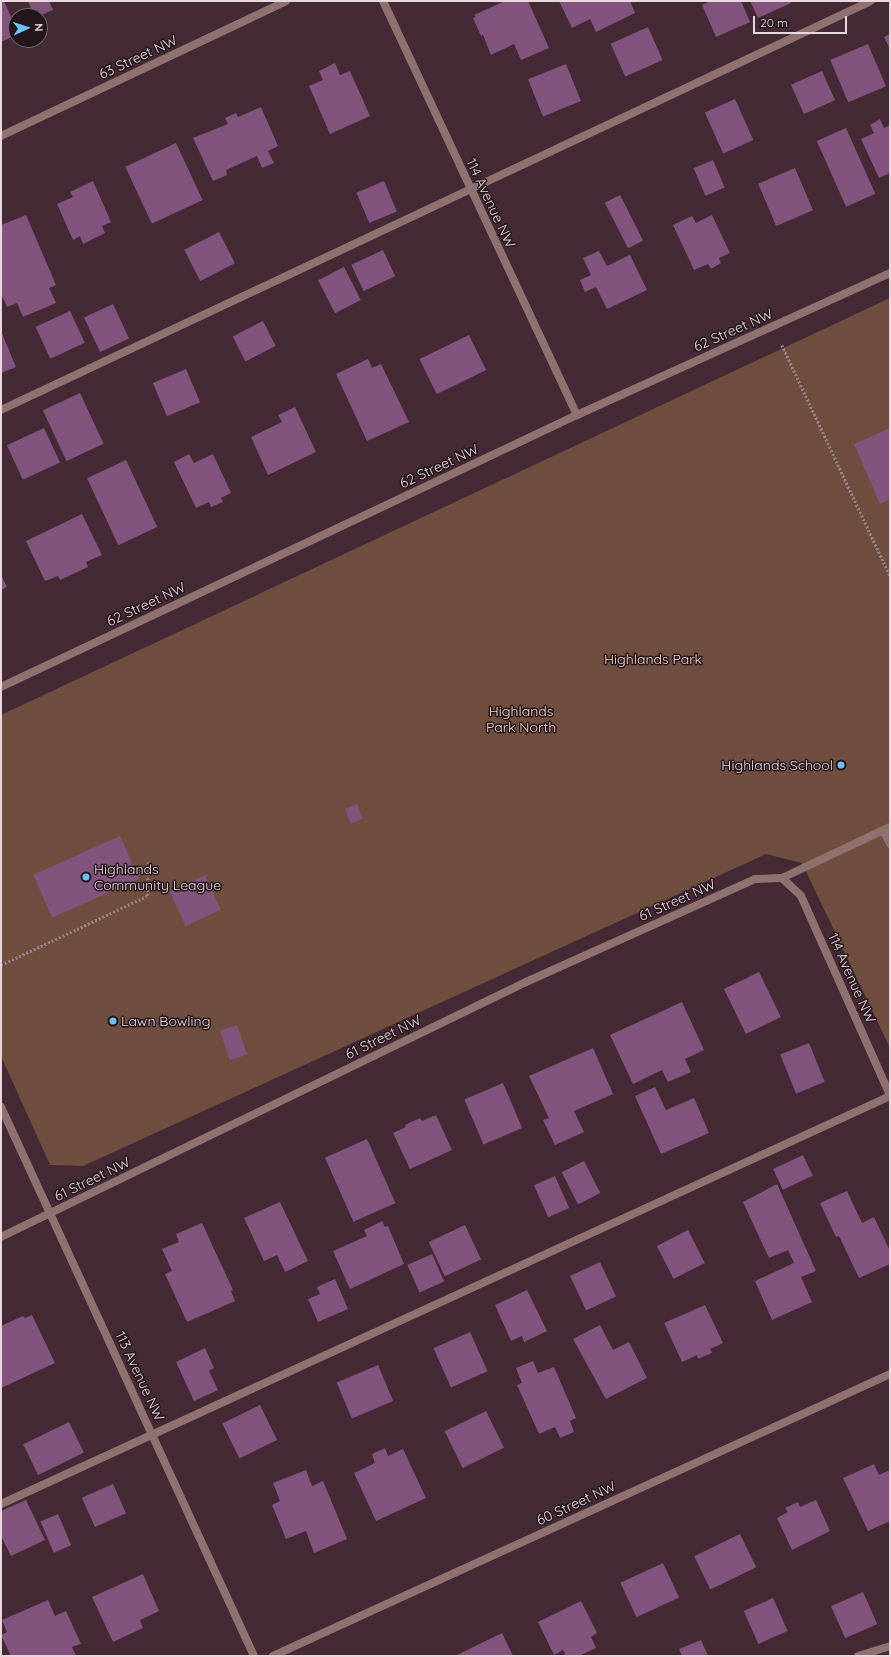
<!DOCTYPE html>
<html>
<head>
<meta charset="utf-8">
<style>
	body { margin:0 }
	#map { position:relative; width:891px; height:1657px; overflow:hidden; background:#442a34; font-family:Quicksand,sans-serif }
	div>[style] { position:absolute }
	.green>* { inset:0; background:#704e3f }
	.building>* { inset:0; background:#82537c; transform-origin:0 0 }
	.path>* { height:2.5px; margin-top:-1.25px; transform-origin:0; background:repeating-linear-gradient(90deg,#98838b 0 2px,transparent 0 4px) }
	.service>* { height:8px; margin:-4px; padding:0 4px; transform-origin:4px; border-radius:4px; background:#8f7170 }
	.minor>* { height:8px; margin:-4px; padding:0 4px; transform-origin:4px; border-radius:4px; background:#8f7170 }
	.dots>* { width:11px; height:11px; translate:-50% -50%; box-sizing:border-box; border:2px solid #23171b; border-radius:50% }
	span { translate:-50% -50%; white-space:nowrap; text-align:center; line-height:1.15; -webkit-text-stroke:3px #23171b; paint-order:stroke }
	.street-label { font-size:14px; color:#e9d7dd }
	.park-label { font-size:14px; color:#fad5c6 }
	.poi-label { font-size:14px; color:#e9d7dd }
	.right { translate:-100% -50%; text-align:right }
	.left { translate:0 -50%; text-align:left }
	.frame { position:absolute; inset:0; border:2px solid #e9d7dd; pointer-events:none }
	.north { position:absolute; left:8px; top:8px; width:40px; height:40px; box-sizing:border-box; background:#23171b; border:1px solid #726469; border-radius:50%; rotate:87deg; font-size:11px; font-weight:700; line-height:16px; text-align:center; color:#e9d7dd }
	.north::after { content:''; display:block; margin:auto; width:14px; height:18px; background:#6cc3f2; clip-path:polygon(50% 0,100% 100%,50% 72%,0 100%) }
	.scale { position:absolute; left:753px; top:16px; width:94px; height:18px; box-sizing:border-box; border:2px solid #e9d7dd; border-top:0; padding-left:5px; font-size:12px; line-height:14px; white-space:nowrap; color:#e9d7dd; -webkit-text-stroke:3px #23171b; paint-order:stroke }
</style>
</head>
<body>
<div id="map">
	<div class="green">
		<i style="clip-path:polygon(890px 298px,890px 1048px,802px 863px,766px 854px,83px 1166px,50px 1165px,1px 1056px,1px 715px)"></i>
	</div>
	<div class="building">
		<i style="clip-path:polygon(1px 1px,4px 1px,15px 26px,16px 25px,16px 35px,1px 42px)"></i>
		<i style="clip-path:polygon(28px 1px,49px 1px,53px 10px,39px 16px,34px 16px)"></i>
		<i style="clip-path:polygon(505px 1px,528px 1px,549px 48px,521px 60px,514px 44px,491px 55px,483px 35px,481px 36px,473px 18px,476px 17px,474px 15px)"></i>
		<i style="clip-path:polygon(559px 1px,630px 1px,635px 13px,596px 32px,590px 19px,572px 28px)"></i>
		<i style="clip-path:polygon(711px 1px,741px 1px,750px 22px,716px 37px,702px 5px)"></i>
		<i style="clip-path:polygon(750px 1px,790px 1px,791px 3px,758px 18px)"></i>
		<i style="left:648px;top:27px;width:36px;height:41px;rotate:66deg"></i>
		<i style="clip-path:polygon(890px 34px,890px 49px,884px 37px)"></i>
		<i style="left:868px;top:44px;width:46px;height:41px;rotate:67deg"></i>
		<i style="clip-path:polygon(335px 63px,340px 75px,350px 71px,370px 116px,330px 134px,309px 86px,323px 80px,319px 71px)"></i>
		<i style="left:566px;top:64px;width:40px;height:41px;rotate:68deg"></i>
		<i style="left:822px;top:71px;width:32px;height:34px;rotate:66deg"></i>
		<i style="left:735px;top:99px;width:45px;height:33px;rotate:66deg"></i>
		<i style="clip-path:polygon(261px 107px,278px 146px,268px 151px,274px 163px,262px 168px,257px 156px,226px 170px,227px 175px,213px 181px,193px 138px,228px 124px,225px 118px,236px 113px,238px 117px)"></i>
		<i style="clip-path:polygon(880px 119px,884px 128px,890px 125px,890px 173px,879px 178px,861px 139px,874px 133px,870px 125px)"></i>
		<i style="left:846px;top:128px;width:72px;height:32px;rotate:66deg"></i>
		<i style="left:176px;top:143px;width:63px;height:56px;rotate:65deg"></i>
		<i style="left:713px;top:160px;width:30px;height:21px;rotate:67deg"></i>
		<i style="left:795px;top:168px;width:46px;height:40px;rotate:67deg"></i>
		<i style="clip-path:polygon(93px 181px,111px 222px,102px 226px,105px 233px,83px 244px,80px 236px,73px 240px,57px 204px,73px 197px,70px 192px)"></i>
		<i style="left:384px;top:181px;width:33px;height:30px;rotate:67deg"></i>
		<i style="left:620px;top:195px;width:51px;height:17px;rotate:63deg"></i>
		<i style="clip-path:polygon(26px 215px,56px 285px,49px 288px,56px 303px,23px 317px,17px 303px,7px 307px,1px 294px,1px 225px)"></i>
		<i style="clip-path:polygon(712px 215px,730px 253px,719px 258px,721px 263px,711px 269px,708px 264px,694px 270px,673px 225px,692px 216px,696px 223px)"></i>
		<i style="left:219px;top:232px;width:35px;height:39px;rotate:63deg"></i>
		<i style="left:383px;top:250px;width:29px;height:35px;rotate:65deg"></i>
		<i style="clip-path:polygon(599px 251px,607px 266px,630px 255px,647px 290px,607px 309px,596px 287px,585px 292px,580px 280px,591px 275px,583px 258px)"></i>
		<i style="left:344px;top:267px;width:37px;height:29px;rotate:63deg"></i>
		<i style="left:113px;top:304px;width:38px;height:32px;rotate:65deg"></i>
		<i style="left:70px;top:311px;width:35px;height:38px;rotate:65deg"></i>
		<i style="left:263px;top:321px;width:28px;height:34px;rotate:63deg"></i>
		<i style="clip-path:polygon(1px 331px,16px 367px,1px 373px)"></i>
		<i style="left:469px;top:335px;width:39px;height:55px;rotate:64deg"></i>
		<i style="clip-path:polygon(368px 359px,372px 368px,381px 364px,409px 422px,367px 441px,336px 374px)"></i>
		<i style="left:186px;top:369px;width:36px;height:36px;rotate:67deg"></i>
		<i style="left:80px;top:393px;width:56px;height:41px;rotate:65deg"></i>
		<i style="clip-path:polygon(295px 407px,316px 452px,268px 475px,251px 437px,282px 422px,278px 415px)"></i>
		<i style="left:44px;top:428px;width:38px;height:41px;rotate:65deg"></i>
		<i style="clip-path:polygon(890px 428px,890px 499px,880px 504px,854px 444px)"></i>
		<i style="clip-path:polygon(189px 454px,194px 463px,213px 454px,231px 493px,221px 498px,223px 502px,211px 507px,209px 502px,196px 508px,174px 462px)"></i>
		<i style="left:126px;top:460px;width:74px;height:43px;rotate:65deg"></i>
		<i style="clip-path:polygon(82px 514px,102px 555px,86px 562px,88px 567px,60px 580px,58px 576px,45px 581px,26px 541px)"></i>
		<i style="clip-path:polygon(1px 575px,7px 587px,1px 590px)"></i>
		<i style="left:357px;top:804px;width:16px;height:13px;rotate:68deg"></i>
		<i style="left:120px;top:836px;width:47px;height:95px;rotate:66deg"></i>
		<i style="left:205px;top:875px;width:38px;height:39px;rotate:65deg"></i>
		<i style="left:759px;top:972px;width:50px;height:39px;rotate:64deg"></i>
		<i style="clip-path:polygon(682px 1002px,704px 1050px,685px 1059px,691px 1072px,668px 1082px,662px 1070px,633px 1084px,610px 1035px)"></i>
		<i style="left:237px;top:1025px;width:31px;height:18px;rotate:71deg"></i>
		<i style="left:809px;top:1043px;width:42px;height:31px;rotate:68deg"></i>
		<i style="clip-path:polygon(593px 1048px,613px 1094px,574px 1111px,584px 1132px,555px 1145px,543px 1120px,549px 1118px,529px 1076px)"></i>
		<i style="left:503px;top:1083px;width:49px;height:42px;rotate:67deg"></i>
		<i style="clip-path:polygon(655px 1087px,666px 1110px,694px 1098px,709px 1133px,661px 1154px,635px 1096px)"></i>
		<i style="clip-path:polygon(436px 1115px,452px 1150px,410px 1169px,393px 1133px,406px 1127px,405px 1125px,420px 1118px,422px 1121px)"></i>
		<i style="left:367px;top:1139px;width:70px;height:46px;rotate:66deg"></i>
		<i style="left:803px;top:1155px;width:23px;height:33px;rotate:65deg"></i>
		<i style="left:584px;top:1161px;width:36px;height:25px;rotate:63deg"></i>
		<i style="left:555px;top:1176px;width:35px;height:23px;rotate:66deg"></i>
		<i style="clip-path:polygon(777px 1184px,816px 1271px,801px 1277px,812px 1302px,772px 1320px,755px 1281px,794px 1263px,788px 1250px,769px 1258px,743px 1202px)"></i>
		<i style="clip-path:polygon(847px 1191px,862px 1223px,874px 1217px,890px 1251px,890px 1264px,859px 1278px,839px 1236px,836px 1237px,820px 1203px)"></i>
		<i style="clip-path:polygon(280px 1202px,308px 1261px,285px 1272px,277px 1255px,264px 1261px,244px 1218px)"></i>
		<i style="clip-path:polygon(382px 1221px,385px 1227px,388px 1226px,404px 1264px,350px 1289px,333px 1251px,367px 1236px,364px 1230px)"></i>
		<i style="clip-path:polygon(202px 1223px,233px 1290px,231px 1291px,235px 1301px,187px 1322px,165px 1274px,172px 1271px,162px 1249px,179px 1242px,176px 1234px)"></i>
		<i style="left:465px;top:1225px;width:38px;height:40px;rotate:65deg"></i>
		<i style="left:688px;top:1230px;width:37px;height:35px;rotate:63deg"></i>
		<i style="left:432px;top:1254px;width:30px;height:27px;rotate:66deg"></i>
		<i style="left:600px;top:1262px;width:38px;height:33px;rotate:65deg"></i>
		<i style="clip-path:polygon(335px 1279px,348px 1309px,318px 1322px,308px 1299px,320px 1294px,317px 1287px)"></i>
		<i style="clip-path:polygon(527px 1290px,547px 1331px,524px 1342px,522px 1336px,511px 1341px,495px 1305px)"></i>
		<i style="clip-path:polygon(705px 1305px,723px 1343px,710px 1349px,712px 1353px,698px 1359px,697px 1355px,682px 1362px,664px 1323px)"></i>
		<i style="clip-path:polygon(32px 1315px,55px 1363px,1px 1388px,1px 1326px,23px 1316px,25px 1318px)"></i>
		<i style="clip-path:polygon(600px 1325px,613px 1350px,629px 1342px,647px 1378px,606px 1399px,573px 1339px)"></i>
		<i style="left:470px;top:1332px;width:43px;height:40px;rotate:66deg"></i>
		<i style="clip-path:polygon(205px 1348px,214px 1368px,209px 1371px,218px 1390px,194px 1401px,176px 1362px)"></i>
		<i style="clip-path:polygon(533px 1361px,538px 1373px,554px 1367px,576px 1418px,570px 1421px,574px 1432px,560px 1438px,555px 1427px,539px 1434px,517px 1385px,522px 1383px,516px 1368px)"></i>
		<i style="left:378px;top:1365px;width:39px;height:45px;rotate:67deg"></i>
		<i style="left:260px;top:1405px;width:39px;height:42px;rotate:64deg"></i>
		<i style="left:486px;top:1411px;width:41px;height:46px;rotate:64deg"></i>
		<i style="left:69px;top:1422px;width:34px;height:51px;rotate:64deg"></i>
		<i style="clip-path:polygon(385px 1448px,388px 1456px,403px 1449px,426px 1498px,376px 1521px,354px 1473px,375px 1463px,372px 1454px)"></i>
		<i style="clip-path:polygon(874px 1464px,879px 1475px,890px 1470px,890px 1521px,868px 1531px,843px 1478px)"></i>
		<i style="clip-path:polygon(306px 1470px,312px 1486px,323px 1481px,347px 1539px,314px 1553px,306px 1531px,286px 1539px,272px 1505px,280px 1501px,273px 1483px)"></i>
		<i style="left:113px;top:1484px;width:32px;height:34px;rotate:66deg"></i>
		<i style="clip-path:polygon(26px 1500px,45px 1540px,11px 1556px,1px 1536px,1px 1511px)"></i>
		<i style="clip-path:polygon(816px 1500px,830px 1531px,792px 1550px,777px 1518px,788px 1512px,785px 1508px,798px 1502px,800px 1507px)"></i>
		<i style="left:58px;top:1514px;width:34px;height:19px;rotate:67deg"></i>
		<i style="left:740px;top:1534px;width:37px;height:51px;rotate:64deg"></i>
		<i style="left:663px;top:1563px;width:38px;height:47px;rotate:65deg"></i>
		<i style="clip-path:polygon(143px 1574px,159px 1611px,140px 1620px,143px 1628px,113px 1642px,92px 1597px)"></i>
		<i style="left:863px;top:1592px;width:35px;height:35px;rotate:66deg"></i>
		<i style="left:773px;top:1598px;width:36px;height:32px;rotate:66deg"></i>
		<i style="clip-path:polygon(48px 1600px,55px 1616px,66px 1611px,81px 1644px,72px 1647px,76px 1656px,11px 1656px,1px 1635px,7px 1632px,2px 1620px)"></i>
		<i style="clip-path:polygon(581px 1601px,597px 1633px,591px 1637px,596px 1648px,579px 1656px,566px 1656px,563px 1650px,554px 1655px,538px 1622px)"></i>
		<i style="clip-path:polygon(502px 1633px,513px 1656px,458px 1656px,457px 1655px)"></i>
		<i style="clip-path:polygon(701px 1640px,708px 1656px,682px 1656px,679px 1649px)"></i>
	</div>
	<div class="path">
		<i style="left:782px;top:345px;width:255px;rotate:64.9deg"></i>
		<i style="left:1px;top:965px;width:161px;rotate:-25.3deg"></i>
		<i style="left:147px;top:896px;width:34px;rotate:-88deg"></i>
	</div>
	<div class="service">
		<i style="left:1px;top:410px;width:961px;rotate:-25.18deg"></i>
		<i style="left:883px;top:830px;width:16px;rotate:63deg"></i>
		<i style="left:782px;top:878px;width:119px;rotate:-25.3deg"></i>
		<i style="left:1px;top:1504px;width:978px;rotate:-24.65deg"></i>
		<i style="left:858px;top:1656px;width:34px;rotate:-17deg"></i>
	</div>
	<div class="minor">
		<i style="left:383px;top:1px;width:457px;rotate:64.9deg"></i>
		<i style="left:1px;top:136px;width:315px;rotate:-25.3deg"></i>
		<i style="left:1px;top:687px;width:637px;rotate:-25.28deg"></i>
		<i style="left:577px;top:415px;width:344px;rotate:-24.4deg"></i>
		<i style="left:1px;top:1107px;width:604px;rotate:65.26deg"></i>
		<i style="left:1px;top:1237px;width:584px;rotate:-25.91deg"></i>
		<i style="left:526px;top:982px;width:251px;rotate:-24.2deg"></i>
		<i style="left:755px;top:879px;width:27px;rotate:-2deg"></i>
		<i style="left:782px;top:878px;width:26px;rotate:43deg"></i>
		<i style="left:801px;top:896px;width:218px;rotate:65.9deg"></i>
		<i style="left:273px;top:1656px;width:678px;rotate:-24.56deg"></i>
	</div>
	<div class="dots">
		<i style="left:841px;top:765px;background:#6cc3f2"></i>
		<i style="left:86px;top:877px;background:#6cc3f2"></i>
		<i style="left:113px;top:1021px;background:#6cc3f2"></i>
	</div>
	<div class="street-label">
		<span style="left:138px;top:57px;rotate:-25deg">63 Street NW</span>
		<span style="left:491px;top:203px;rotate:65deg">114 Avenue NW</span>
		<span style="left:733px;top:330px;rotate:-24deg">62 Street NW</span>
		<span style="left:439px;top:466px;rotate:-25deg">62 Street NW</span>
		<span style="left:146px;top:604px;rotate:-25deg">62 Street NW</span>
		<span style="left:677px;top:900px;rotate:-24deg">61 Street NW</span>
		<span style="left:852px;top:978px;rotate:66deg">114 Avenue NW</span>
		<span style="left:383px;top:1037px;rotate:-26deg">61 Street NW</span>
		<span style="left:92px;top:1179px;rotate:-26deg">61 Street NW</span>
		<span style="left:140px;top:1376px;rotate:65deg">113 Avenue NW</span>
		<span style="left:576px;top:1503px;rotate:-25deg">60 Street NW</span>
	</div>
	<div class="park-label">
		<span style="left:653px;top:659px">Highlands Park</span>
		<span style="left:521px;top:719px">Highlands<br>Park North</span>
	</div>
	<div class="poi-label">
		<span class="right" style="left:833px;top:765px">Highlands School</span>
		<span class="left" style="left:94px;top:877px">Highlands<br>Community League</span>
		<span class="left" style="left:121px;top:1021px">Lawn Bowling</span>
	</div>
	<div class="frame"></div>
	<div class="north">N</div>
	<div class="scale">20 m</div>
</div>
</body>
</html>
